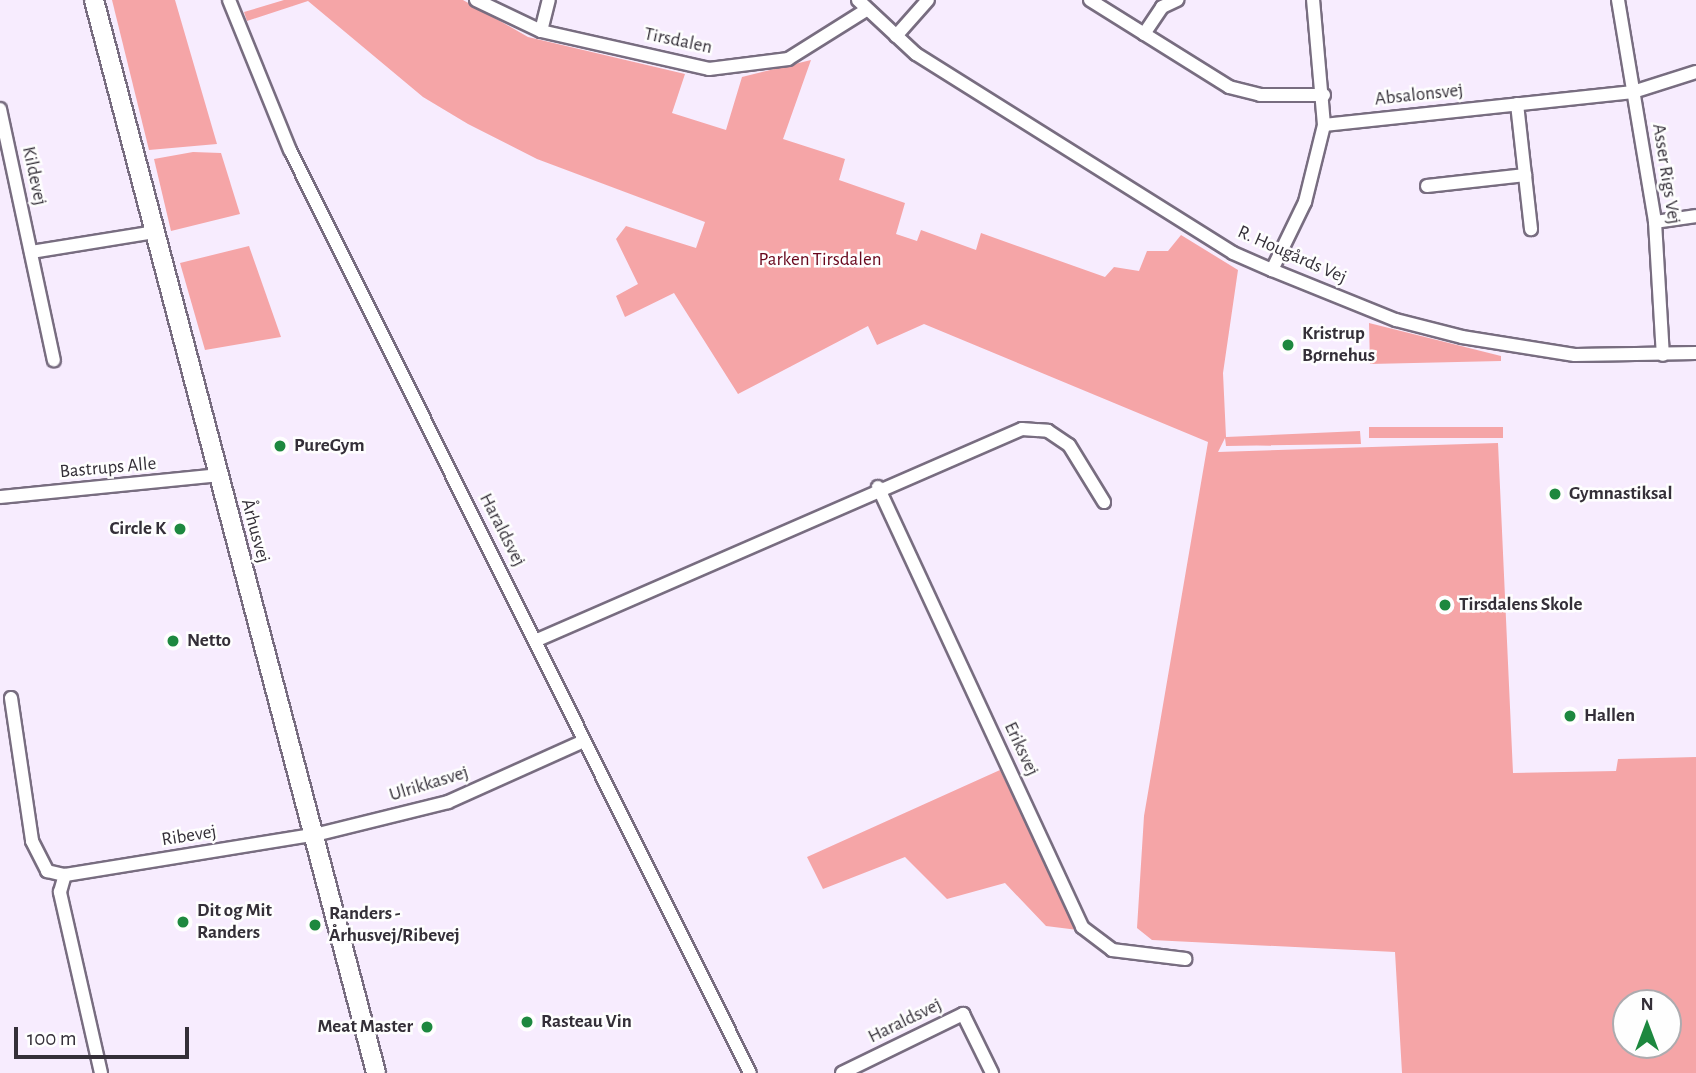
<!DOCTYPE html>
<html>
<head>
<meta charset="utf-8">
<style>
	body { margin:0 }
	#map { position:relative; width:1696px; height:1073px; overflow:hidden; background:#f7ecfe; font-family:"Alegreya Sans",sans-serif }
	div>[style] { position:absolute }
	.green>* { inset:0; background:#f5a5a7; transform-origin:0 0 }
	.roads { filter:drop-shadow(2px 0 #786d80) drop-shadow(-2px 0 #786d80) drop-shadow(0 2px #786d80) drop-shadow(0 -2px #786d80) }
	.street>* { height:12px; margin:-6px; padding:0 6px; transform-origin:6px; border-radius:6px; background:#fff }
	.secondary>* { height:18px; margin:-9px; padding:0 9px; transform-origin:9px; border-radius:9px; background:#fff }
	.dots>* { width:19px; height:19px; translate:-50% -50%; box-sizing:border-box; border:4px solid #fefefe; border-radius:50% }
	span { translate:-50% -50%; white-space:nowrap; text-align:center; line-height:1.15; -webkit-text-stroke:5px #fefefe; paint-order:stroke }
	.street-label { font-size:19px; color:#342f38 }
	.park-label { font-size:19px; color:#68061c }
	.poi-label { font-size:19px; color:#342f38; font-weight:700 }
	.left { translate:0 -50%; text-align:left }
	.right { translate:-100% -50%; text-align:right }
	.north { position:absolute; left:1612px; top:989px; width:70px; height:70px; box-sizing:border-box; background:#fefefe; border:2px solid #adabaf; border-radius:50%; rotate:0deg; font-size:19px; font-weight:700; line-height:28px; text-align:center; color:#342f38 }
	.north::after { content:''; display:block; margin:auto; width:24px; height:32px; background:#1d883f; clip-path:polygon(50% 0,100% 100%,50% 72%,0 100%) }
	.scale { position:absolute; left:14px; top:1027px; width:175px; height:32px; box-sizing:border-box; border:4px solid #342f38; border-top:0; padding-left:9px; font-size:21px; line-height:24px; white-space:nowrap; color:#342f38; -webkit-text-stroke:5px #fefefe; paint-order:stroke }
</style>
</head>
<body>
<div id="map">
	<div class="green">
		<i style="clip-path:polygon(112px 0,175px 0,217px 144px,149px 150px)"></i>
		<i style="clip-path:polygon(evenodd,284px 0,463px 0,528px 37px,685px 74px,672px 113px,726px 130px,742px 77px,811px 60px,783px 139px,845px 159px,839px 180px,905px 203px,896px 234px,917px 241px,921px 230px,976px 250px,981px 233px,1105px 277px,1114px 267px,1139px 271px,1147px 251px,1168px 251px,1181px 235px,1238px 270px,1223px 373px,1226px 437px,1360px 431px,1361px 444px,1226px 446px,1225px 438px,1218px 452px,1498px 443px,1513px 773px,1616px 771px,1618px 759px,1696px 757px,1696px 1073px,1402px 1073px,1395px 952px,1152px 940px,1137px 928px,1144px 816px,1208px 442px,924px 324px,877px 345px,868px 326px,738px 394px,674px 293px,625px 317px,616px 296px,638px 284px,616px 239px,626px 226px,696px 248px,705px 222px,537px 159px,468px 124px,423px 97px,308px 1px,247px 21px,244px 12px,284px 0,1668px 1003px,1668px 1045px,1626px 1045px,1626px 1003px,1668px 1003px)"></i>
		<i style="clip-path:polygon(193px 152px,221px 153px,240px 214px,171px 231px,154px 159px)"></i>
		<i style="clip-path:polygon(249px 246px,281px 337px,205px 350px,180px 263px)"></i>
		<i style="clip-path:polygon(1369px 323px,1501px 356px,1501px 361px,1370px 364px)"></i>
		<i style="left:1503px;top:427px;width:11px;height:134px;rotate:90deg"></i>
		<i style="clip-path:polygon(1000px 770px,1078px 930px,1046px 926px,1005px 883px,947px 899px,905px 857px,823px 889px,807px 857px)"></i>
	</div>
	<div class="roads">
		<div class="street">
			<i style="left:229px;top:0;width:162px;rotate:67.9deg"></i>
			<i style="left:290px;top:150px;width:1031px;rotate:63.51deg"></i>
			<i style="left:476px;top:0;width:72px;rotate:25.5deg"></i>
			<i style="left:541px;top:31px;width:172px;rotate:12.7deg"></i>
			<i style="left:709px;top:69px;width:80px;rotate:-7.2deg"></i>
			<i style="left:788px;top:59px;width:92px;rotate:-32.1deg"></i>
			<i style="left:858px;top:0;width:79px;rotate:43deg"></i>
			<i style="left:916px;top:54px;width:374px;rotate:32.1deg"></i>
			<i style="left:1233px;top:253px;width:43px;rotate:23.6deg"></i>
			<i style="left:1272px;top:270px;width:134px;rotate:22deg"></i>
			<i style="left:1396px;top:320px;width:68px;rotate:14.4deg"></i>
			<i style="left:1462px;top:337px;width:114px;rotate:9.1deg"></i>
			<i style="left:1575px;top:355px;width:121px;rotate:-0.9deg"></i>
			<i style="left:1090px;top:0;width:164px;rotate:32deg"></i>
			<i style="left:1229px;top:87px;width:32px;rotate:14deg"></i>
			<i style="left:1260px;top:95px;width:64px"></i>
			<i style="left:1618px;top:0;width:225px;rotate:80.5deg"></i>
			<i style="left:1655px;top:222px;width:133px;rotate:86.6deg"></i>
			<i style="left:541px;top:31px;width:32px;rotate:-76deg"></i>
			<i style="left:1144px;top:34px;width:32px;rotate:-56deg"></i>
			<i style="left:1162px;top:7px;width:17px;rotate:-25deg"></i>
			<i style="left:896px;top:36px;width:48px;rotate:-48.4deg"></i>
			<i style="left:1517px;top:104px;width:126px;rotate:83.6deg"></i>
			<i style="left:0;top:109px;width:257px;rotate:77.9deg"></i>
			<i style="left:1324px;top:125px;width:311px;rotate:-6.1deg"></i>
			<i style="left:1633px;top:92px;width:66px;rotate:-17.6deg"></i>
			<i style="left:1427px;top:186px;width:99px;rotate:-6.4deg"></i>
			<i style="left:1655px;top:222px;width:41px;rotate:-8.3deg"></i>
			<i style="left:31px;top:252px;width:125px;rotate:-9.2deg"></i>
			<i style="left:1272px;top:270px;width:76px;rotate:-64.1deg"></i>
			<i style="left:1305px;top:202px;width:79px;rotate:-76.1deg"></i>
			<i style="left:1324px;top:125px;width:125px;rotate:-95deg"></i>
			<i style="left:878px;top:487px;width:485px;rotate:65.1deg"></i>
			<i style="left:1082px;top:927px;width:38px;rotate:37deg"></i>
			<i style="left:1112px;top:950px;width:74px;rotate:7deg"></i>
			<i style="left:0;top:497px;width:220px;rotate:-5.7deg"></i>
			<i style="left:535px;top:641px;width:531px;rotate:-23.52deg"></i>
			<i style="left:1022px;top:429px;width:26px;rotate:4deg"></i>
			<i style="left:1048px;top:431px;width:25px;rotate:34deg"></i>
			<i style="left:1069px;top:445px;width:67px;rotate:58.4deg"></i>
			<i style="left:11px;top:698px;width:145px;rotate:81.6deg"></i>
			<i style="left:32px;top:841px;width:34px;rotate:63deg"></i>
			<i style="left:47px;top:871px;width:18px;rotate:13deg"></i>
			<i style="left:101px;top:1073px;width:186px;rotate:-102.8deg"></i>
			<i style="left:60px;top:892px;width:18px;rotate:-74deg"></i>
			<i style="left:65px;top:875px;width:257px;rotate:-9.2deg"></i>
			<i style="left:319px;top:834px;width:133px;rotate:-13.9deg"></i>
			<i style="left:448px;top:802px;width:149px;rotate:-24.2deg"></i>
			<i style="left:842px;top:1073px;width:135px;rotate:-26deg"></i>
			<i style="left:963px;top:1014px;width:66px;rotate:63.8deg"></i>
		</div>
		<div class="secondary">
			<i style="left:94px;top:0;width:1109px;rotate:75.27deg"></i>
		</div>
	</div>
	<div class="dots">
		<i style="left:1288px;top:345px;background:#1d883f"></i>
		<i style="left:280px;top:446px;background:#1d883f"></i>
		<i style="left:1555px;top:494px;background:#1d883f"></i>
		<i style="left:180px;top:529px;background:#1d883f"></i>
		<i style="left:1445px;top:605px;background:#1d883f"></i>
		<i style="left:173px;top:641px;background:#1d883f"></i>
		<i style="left:1570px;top:716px;background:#1d883f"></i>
		<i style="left:183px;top:922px;background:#1d883f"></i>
		<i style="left:315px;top:925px;background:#1d883f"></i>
		<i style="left:527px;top:1022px;background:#1d883f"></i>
		<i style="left:427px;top:1027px;background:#1d883f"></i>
	</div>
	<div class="street-label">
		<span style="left:678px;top:41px;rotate:12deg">Tirsdalen</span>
		<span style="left:1419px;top:95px;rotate:-6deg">Absalonsvej</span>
		<span style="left:1666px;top:174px;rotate:81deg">Asser Rigs Vej</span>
		<span style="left:34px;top:176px;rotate:78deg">Kildevej</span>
		<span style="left:1292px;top:255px;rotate:24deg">R. Hougårds Vej</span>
		<span style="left:108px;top:468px;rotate:-5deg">Bastrups Alle</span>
		<span style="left:502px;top:530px;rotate:63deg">Haraldsvej</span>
		<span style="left:255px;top:531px;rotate:75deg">Århusvej</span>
		<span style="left:1021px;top:749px;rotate:65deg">Eriksvej</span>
		<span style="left:429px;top:784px;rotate:-17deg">Ulrikkasvej</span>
		<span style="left:189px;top:836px;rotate:-9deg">Ribevej</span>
		<span style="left:905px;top:1021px;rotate:-26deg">Haraldsvej</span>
	</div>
	<div class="park-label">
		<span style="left:820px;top:260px">Parken Tirsdalen</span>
	</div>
	<div class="poi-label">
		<span class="left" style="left:1302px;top:345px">Kristrup<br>Børnehus</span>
		<span class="left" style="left:294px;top:446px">PureGym</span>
		<span class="left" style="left:1569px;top:494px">Gymnastiksal</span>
		<span class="right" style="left:166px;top:529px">Circle K</span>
		<span class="left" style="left:1459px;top:605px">Tirsdalens Skole</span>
		<span class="left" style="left:187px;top:641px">Netto</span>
		<span class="left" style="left:1584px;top:716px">Hallen</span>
		<span class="left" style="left:197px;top:922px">Dit og Mit<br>Randers</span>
		<span class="left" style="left:329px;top:925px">Randers -<br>Århusvej/Ribevej</span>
		<span class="left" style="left:541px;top:1022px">Rasteau Vin</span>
		<span class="right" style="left:413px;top:1027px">Meat Master</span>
	</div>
	<div class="north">N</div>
	<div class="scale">100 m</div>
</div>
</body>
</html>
